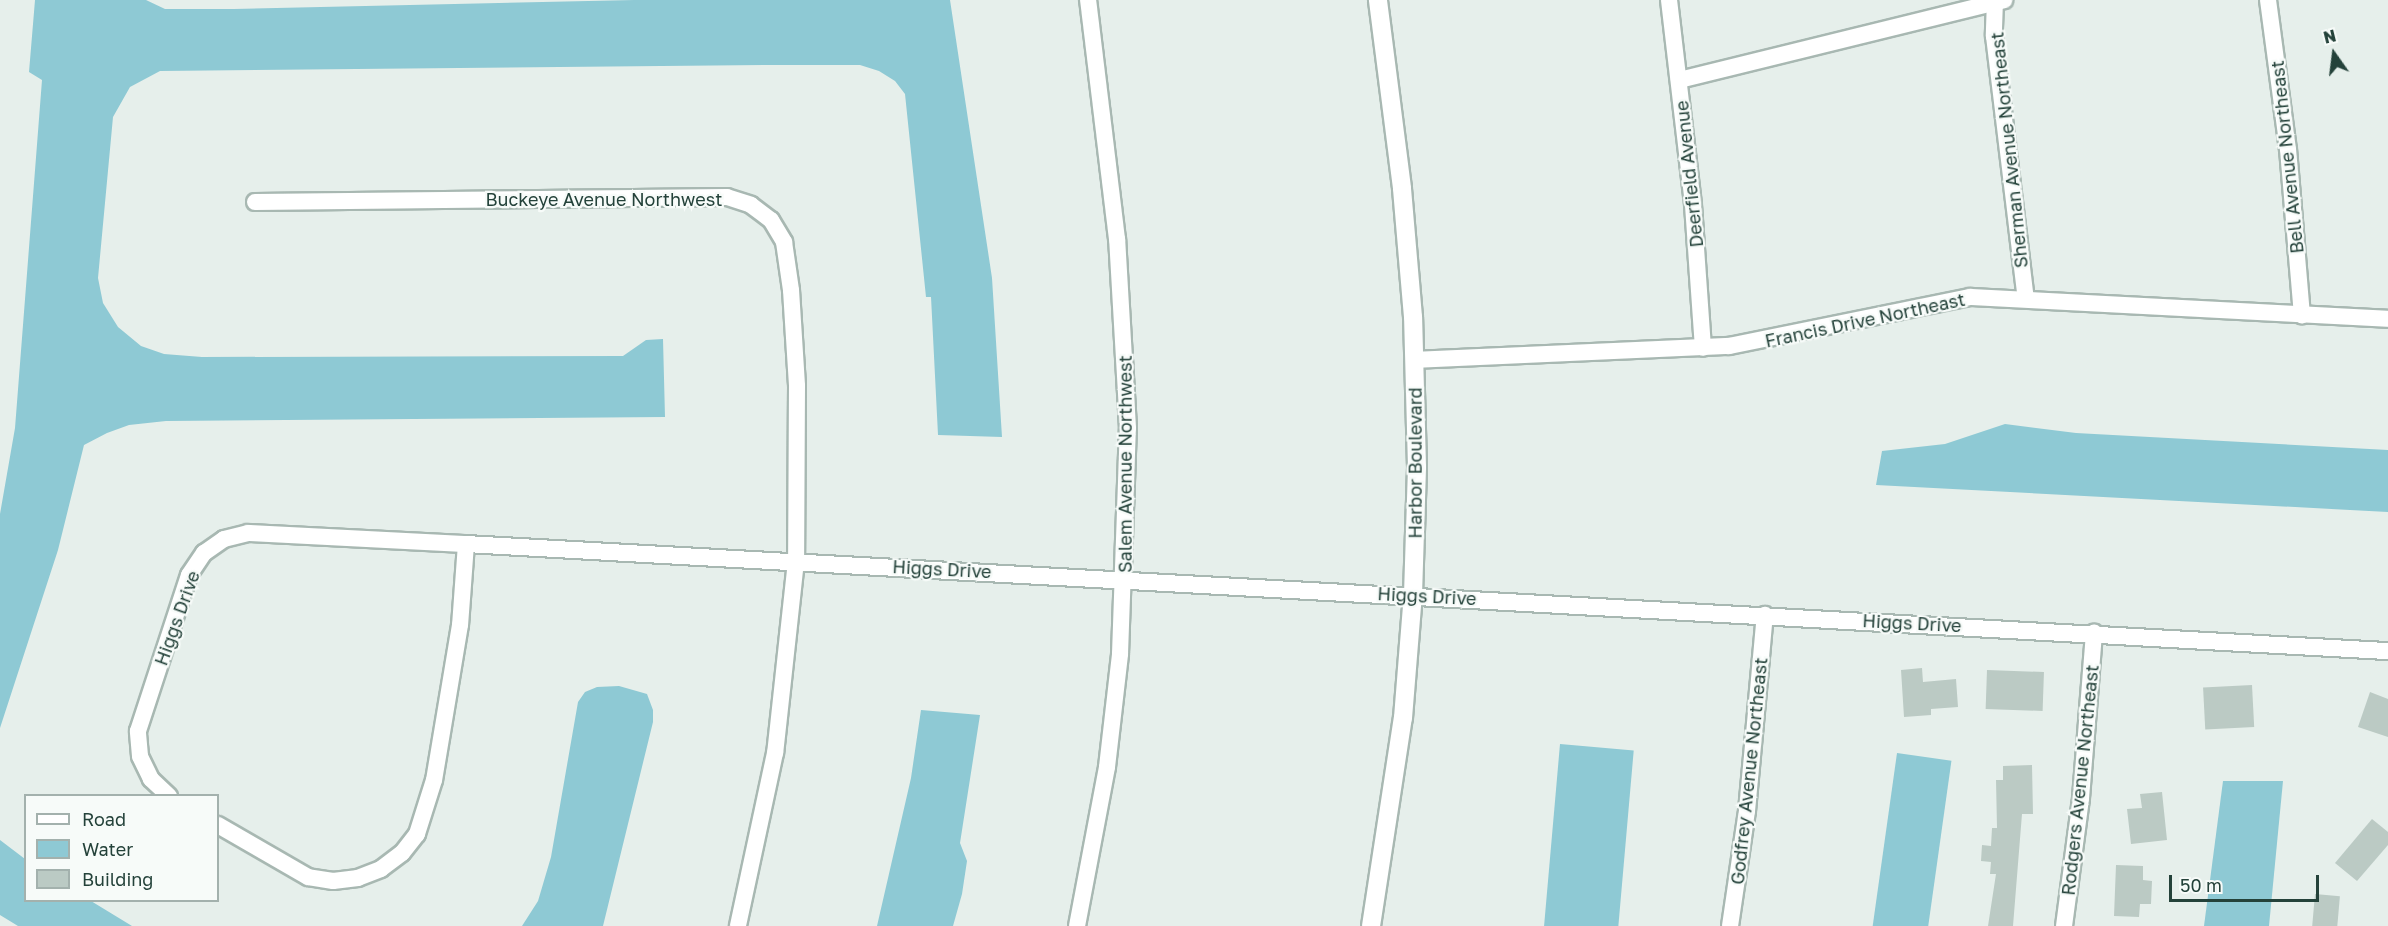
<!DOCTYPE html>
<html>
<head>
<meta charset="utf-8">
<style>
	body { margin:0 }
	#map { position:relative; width:2388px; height:926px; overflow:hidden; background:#e6efeb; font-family:"Golos Text",sans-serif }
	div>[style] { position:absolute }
	.water>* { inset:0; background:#8ec9d4; transform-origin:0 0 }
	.building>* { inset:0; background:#bbcac4; transform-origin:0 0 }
	.roads { filter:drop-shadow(2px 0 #a8b8b2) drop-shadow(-2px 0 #a8b8b2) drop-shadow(0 2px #a8b8b2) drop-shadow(0 -2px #a8b8b2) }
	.street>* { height:16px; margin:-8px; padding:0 8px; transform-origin:8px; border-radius:8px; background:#fff }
	.secondary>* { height:18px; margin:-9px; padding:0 9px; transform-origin:9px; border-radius:9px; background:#fff }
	span { translate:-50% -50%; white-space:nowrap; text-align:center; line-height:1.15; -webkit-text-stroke:4.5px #f7fbf9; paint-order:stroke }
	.street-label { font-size:18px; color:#24423a }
	.legend { position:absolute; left:24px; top:794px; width:195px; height:108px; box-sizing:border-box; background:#f7fbf9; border:2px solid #a3b1ad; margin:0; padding:8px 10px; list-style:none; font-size:18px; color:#24423a }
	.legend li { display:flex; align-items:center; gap:12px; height:30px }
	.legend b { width:30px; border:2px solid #a3b1ad }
	.north { position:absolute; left:2304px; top:24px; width:60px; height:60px; -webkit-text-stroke:4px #f7fbf9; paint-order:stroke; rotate:346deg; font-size:16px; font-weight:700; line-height:24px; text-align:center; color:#24423a }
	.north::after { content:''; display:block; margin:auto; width:21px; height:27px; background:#24423a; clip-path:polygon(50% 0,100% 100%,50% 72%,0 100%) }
	.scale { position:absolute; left:2169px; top:875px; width:150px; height:27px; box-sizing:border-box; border:3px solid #24423a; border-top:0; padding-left:8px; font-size:18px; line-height:21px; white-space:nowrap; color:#24423a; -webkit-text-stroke:4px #f7fbf9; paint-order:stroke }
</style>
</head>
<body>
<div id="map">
	<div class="water">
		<i style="clip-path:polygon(35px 0,146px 0,165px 9px,234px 9px,634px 0,950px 0,992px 278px,1002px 437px,938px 435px,931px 297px,926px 297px,905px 94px,895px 81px,879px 71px,860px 65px,774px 65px,160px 71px,130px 87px,113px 117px,98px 278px,103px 303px,118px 327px,141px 346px,164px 354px,202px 357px,623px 356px,646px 340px,663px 339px,665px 417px,166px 421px,129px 425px,107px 433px,84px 445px,58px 550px,0 728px,0 514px,15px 428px,42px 80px,29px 72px)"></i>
		<i style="clip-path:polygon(2005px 424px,2076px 433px,2388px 450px,2388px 512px,1876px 485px,1882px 451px,1945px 444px)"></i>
		<i style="clip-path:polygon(619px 686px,647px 694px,653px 710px,653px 722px,603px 926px,522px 926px,538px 901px,551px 857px,578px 702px,585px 692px,597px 687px)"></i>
		<i style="clip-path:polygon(921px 710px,980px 715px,960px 843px,967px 861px,962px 894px,953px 926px,877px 926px,911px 778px)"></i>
		<i style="left:1560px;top:744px;width:74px;height:185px;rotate:5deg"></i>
		<i style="left:1897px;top:753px;width:55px;height:175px;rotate:8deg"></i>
		<i style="clip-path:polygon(2223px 781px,2283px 781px,2269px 926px,2204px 926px)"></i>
		<i style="clip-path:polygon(0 840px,25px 859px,26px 900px,91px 901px,132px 926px,18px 926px,0 915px)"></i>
	</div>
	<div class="building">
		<i style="clip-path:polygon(1922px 668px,1923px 682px,1956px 679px,1958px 707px,1931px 709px,1931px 715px,1904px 717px,1901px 670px)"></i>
		<i style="left:1987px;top:670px;width:57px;height:39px;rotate:2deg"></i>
		<i style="left:2252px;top:685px;width:42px;height:49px;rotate:87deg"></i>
		<i style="clip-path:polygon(2370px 692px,2388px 699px,2388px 737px,2358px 727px)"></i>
		<i style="clip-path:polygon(2032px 765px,2033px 814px,2022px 814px,2013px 926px,1988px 926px,1996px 874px,1990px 874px,1991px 862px,1981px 861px,1982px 845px,1991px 846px,1992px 828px,1997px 828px,1996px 780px,2003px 780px,2003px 766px)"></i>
		<i style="clip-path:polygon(2162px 792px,2167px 840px,2131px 844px,2127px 809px,2142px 808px,2140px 794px)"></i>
		<i style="clip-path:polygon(2372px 819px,2388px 832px,2388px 845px,2357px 881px,2335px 863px)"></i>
		<i style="clip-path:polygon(2116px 865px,2143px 866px,2143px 880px,2152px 881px,2151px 904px,2140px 904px,2139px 917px,2114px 916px)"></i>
		<i style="left:2315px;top:894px;width:25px;height:32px;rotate:5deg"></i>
	</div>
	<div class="roads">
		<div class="street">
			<i style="left:1669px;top:0;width:206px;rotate:83.3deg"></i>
			<i style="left:1693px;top:205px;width:143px;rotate:86deg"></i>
			<i style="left:1995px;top:0;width:36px;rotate:92deg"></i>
			<i style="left:1994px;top:36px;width:265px;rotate:83.1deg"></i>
			<i style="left:2268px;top:0;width:150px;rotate:82.4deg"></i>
			<i style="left:2288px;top:149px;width:167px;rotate:85.2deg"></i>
			<i style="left:1679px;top:80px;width:335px;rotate:-13.8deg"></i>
			<i style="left:255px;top:202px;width:472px;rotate:-0.6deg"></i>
			<i style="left:727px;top:197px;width:25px;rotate:18deg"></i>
			<i style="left:751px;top:205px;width:25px;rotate:37deg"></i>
			<i style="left:771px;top:220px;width:26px;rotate:59deg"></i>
			<i style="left:784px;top:242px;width:49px;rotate:81.7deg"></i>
			<i style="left:791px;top:290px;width:96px;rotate:86.4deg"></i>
			<i style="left:797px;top:386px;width:175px;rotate:90.3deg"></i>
			<i style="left:796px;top:561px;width:193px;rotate:96.2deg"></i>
			<i style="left:775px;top:753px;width:177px;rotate:102.1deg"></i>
			<i style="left:1415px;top:360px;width:314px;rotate:-2.6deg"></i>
			<i style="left:1729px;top:346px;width:246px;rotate:-11.5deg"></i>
			<i style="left:1970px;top:297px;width:419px;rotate:3deg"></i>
			<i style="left:466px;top:544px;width:1925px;rotate:3.19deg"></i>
			<i style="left:169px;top:796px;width:25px;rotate:-137deg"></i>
			<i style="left:151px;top:779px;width:25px;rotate:-116deg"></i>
			<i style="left:140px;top:756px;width:25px;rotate:-95deg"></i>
			<i style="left:138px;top:731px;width:164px;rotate:-71.9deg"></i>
			<i style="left:189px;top:575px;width:27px;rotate:-56deg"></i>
			<i style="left:204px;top:553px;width:24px;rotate:-35deg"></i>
			<i style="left:224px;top:539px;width:25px;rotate:-14deg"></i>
			<i style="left:248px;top:533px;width:218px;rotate:2.9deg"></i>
			<i style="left:466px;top:544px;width:81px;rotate:94.2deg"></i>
			<i style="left:460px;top:625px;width:157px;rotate:99.5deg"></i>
			<i style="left:434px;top:780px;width:57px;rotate:107.5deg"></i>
			<i style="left:417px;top:834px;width:24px;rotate:128deg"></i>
			<i style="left:402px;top:853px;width:26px;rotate:143deg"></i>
			<i style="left:381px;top:869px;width:25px;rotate:159deg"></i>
			<i style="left:358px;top:878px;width:25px;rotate:173deg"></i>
			<i style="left:333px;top:881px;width:25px;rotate:-171deg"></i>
			<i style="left:308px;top:877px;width:104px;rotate:-150deg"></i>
			<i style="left:1077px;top:926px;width:162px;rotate:-79.3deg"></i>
			<i style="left:1107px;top:767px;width:114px;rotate:-83.4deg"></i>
			<i style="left:1120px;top:654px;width:226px;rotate:-88deg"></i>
			<i style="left:1128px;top:428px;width:189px;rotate:-93.3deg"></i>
			<i style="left:1117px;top:239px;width:241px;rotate:-96.9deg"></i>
			<i style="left:1730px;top:926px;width:116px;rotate:-81.6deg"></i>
			<i style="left:1747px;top:811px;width:197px;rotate:-84.8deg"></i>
			<i style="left:2064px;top:926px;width:129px;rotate:-82.4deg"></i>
			<i style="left:2081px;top:798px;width:166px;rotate:-85.5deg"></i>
		</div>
		<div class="secondary">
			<i style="left:1371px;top:926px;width:210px;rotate:-81.3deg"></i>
			<i style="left:1403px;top:718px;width:123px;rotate:-85.4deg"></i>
			<i style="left:1413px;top:595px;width:128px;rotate:-88.2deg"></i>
			<i style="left:1417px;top:467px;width:150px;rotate:-91.5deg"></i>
			<i style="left:1413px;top:317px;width:129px;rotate:-94.9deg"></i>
			<i style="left:1402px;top:188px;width:190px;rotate:-97.3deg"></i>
		</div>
	</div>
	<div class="street-label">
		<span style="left:2009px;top:150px;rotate:-96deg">Sherman Avenue Northeast</span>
		<span style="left:2287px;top:157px;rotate:-96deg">Bell Avenue Northeast</span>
		<span style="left:1689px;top:174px;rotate:-96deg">Deerfield Avenue</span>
		<span style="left:604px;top:199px">Buckeye Avenue Northwest</span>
		<span style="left:1865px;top:320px;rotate:-12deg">Francis Drive Northeast</span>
		<span style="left:1415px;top:463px;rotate:-90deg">Harbor Boulevard</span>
		<span style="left:1125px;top:464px;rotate:-90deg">Salem Avenue Northwest</span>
		<span style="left:942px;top:569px;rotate:3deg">Higgs Drive</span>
		<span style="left:1427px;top:596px;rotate:3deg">Higgs Drive</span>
		<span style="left:177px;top:618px;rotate:-70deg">Higgs Drive</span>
		<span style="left:1912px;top:623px;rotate:3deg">Higgs Drive</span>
		<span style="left:1749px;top:771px;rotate:-84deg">Godfrey Avenue Northeast</span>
		<span style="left:2080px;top:780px;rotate:-84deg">Rodgers Avenue Northeast</span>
	</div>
	<ul class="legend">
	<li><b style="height:8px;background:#fff"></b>Road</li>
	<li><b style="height:16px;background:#8ec9d4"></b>Water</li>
	<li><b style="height:16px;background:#bbcac4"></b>Building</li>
	</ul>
	<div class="north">N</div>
	<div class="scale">50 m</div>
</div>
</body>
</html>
